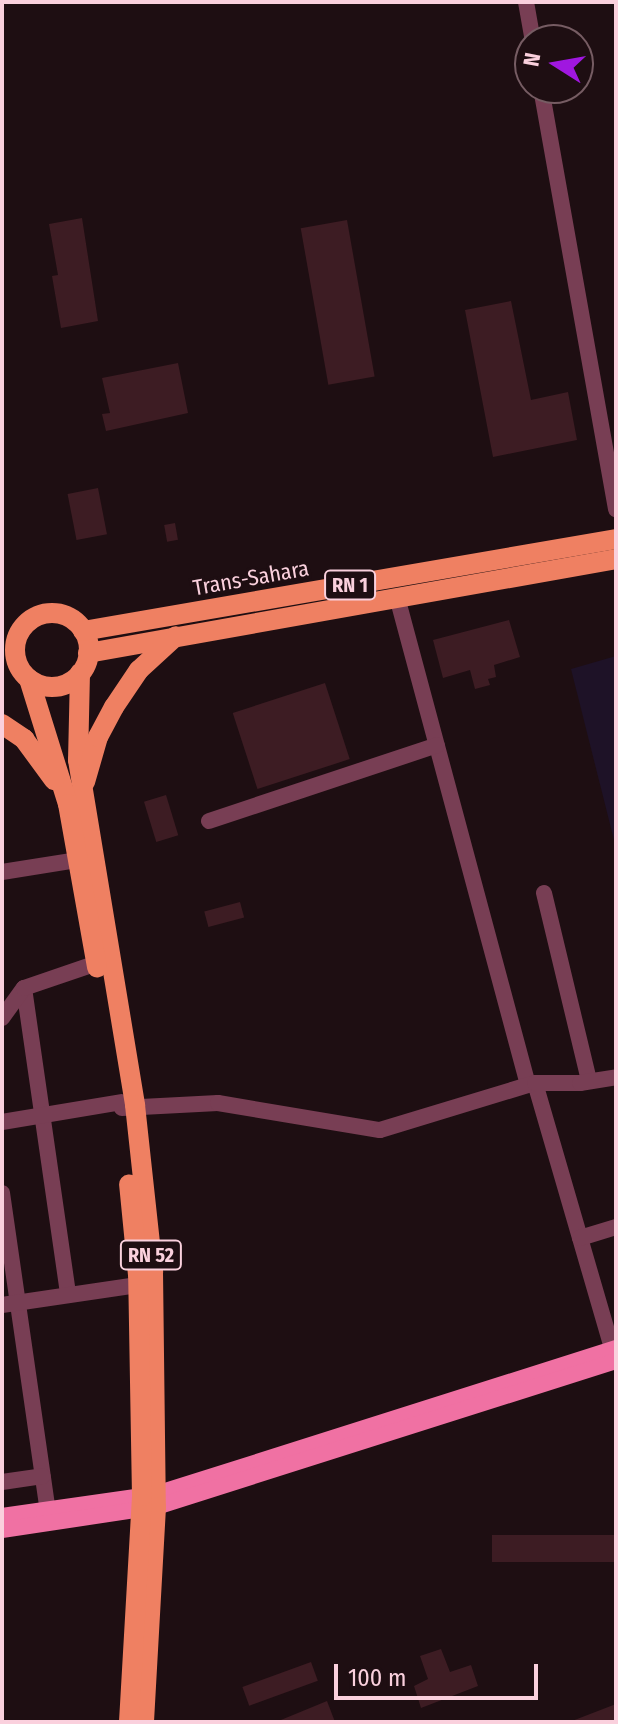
<!DOCTYPE html>
<html>
<head>
<meta charset="utf-8">
<style>
	body { margin:0 }
	#map { position:relative; width:618px; height:1724px; overflow:hidden; background:#1e0e12; font-family:"Fira Sans Condensed",sans-serif }
	div>[style] { position:absolute }
	.green>* { inset:0; background:#1e1227 }
	.building>* { inset:0; background:#3d1c23; transform-origin:0 0 }
	.minor>* { height:16px; margin:-8px; padding:0 8px; transform-origin:8px; border-radius:8px; background:#783e54 }
	.secondary>* { height:16px; margin:-8px; padding:0 8px; transform-origin:8px; border-radius:8px; background:#f071a3 }
	.primary>* { height:20px; margin:-10px; padding:0 10px; transform-origin:10px; border-radius:10px; background:#ef8062 }
	.primary>.ring { margin:-10px; padding:0; box-sizing:content-box; background:none; border:20px solid #ef8062; border-radius:50% }
	span { translate:-50% -50%; white-space:nowrap; text-align:center; line-height:1.15; -webkit-text-stroke:6px #1e0e12; paint-order:stroke }
	.shield-label span { padding:2px 6px; background:#1e0e12; border:2px solid; border-radius:6px; -webkit-text-stroke-width:0 }
	.shield-label { font-size:20px; color:#fad0dd; font-weight:700 }
	.street-label { font-size:22px; color:#fad0dd }
	.frame { position:absolute; inset:0; border:4px solid #fad0dd; pointer-events:none }
	.north { position:absolute; left:514px; top:24px; width:80px; height:80px; box-sizing:border-box; background:#1e0e12; border:2px solid #765c63; border-radius:50%; rotate:281deg; font-size:22px; font-weight:700; line-height:32px; text-align:center; color:#fad0dd }
	.north::after { content:''; display:block; margin:auto; width:28px; height:36px; background:#a017e0; clip-path:polygon(50% 0,100% 100%,50% 72%,0 100%) }
	.scale { position:absolute; left:334px; top:1664px; width:204px; height:36px; box-sizing:border-box; border:4px solid #fad0dd; border-top:0; padding-left:10px; font-size:24px; line-height:28px; white-space:nowrap; color:#fad0dd; -webkit-text-stroke:6px #1e0e12; paint-order:stroke }
</style>
</head>
<body>
<div id="map">
	<div class="green">
		<i style="clip-path:polygon(616px 656px,616px 848px,571px 669px)"></i>
	</div>
	<div class="building">
		<i style="clip-path:polygon(82px 218px,98px 321px,61px 328px,52px 276px,58px 275px,49px 224px)"></i>
		<i style="left:347px;top:220px;width:159px;height:47px;rotate:80deg"></i>
		<i style="clip-path:polygon(511px 301px,531px 400px,568px 392px,577px 440px,493px 457px,465px 310px)"></i>
		<i style="clip-path:polygon(178px 363px,188px 413px,106px 431px,102px 414px,110px 413px,102px 378px)"></i>
		<i style="left:98px;top:488px;width:47px;height:31px;rotate:79deg"></i>
		<i style="left:175px;top:523px;width:17px;height:11px;rotate:80deg"></i>
		<i style="clip-path:polygon(509px 620px,520px 657px,494px 665px,496px 677px,488px 679px,490px 685px,475px 689px,470px 670px,443px 678px,433px 640px)"></i>
		<i style="left:325px;top:683px;width:80px;height:97px;rotate:72deg"></i>
		<i style="left:166px;top:795px;width:42px;height:23px;rotate:73deg"></i>
		<i style="left:240px;top:902px;width:16px;height:37px;rotate:75deg"></i>
		<i style="left:616px;top:1535px;width:27px;height:124px;rotate:90deg"></i>
		<i style="clip-path:polygon(441px 1649px,450px 1672px,471px 1665px,478px 1686px,421px 1708px,414px 1686px,428px 1679px,420px 1656px)"></i>
		<i style="left:311px;top:1662px;width:20px;height:73px;rotate:70deg"></i>
		<i style="clip-path:polygon(327px 1701px,335px 1722px,276px 1722px)"></i>
		<i style="clip-path:polygon(616px 1704px,616px 1722px,572px 1722px,572px 1721px)"></i>
	</div>
	<div class="minor">
		<i style="left:526px;top:2px;width:39px;rotate:80deg"></i>
		<i style="left:541px;top:88px;width:428px;rotate:79.9deg"></i>
		<i style="left:397px;top:597px;width:505px;rotate:74.97deg"></i>
		<i style="left:209px;top:821px;width:240px;rotate:-18.4deg"></i>
		<i style="left:2px;top:872px;width:77px;rotate:-9deg"></i>
		<i style="left:544px;top:893px;width:193px;rotate:76.5deg"></i>
		<i style="left:24px;top:988px;width:310px;rotate:81.8deg"></i>
		<i style="left:2px;top:1018px;width:37px;rotate:-54deg"></i>
		<i style="left:24px;top:988px;width:77px;rotate:-18.9deg"></i>
		<i style="left:535px;top:1083px;width:290px;rotate:73.8deg"></i>
		<i style="left:122px;top:1108px;width:96px;rotate:-3deg"></i>
		<i style="left:218px;top:1103px;width:164px;rotate:9.5deg"></i>
		<i style="left:380px;top:1130px;width:162px;rotate:-16.9deg"></i>
		<i style="left:535px;top:1083px;width:45px"></i>
		<i style="left:580px;top:1083px;width:36px;rotate:-9deg"></i>
		<i style="left:2px;top:1122px;width:121px;rotate:-9.5deg"></i>
		<i style="left:2px;top:1193px;width:330px;rotate:81.8deg"></i>
		<i style="left:580px;top:1238px;width:38px;rotate:-17deg"></i>
		<i style="left:2px;top:1305px;width:137px;rotate:-8.4deg"></i>
		<i style="left:2px;top:1482px;width:41px;rotate:-8.3deg"></i>
	</div>
	<div class="secondary">
		<i style="left:2px;top:1516px;width:156px;rotate:-8.1deg"></i>
		<i style="left:156px;top:1494px;width:483px;rotate:-17.6deg"></i>
		<i style="left:2px;top:1530px;width:156px;rotate:-8.5deg"></i>
		<i style="left:156px;top:1507px;width:483px;rotate:-17.6deg"></i>
	</div>
	<div class="primary">
		<i class="ring" style="left:15px;top:613px;width:54px;height:54px"></i>
		<i style="left:83px;top:631px;width:541px;rotate:-9.79deg"></i>
		<i style="left:88px;top:653px;width:536px;rotate:-10.09deg"></i>
		<i style="left:80px;top:673px;width:87px;rotate:91.3deg"></i>
		<i style="left:78px;top:760px;width:350px;rotate:80.6deg"></i>
		<i style="left:135px;top:1105px;width:168px;rotate:83.8deg"></i>
		<i style="left:153px;top:1272px;width:235px;rotate:89.3deg"></i>
		<i style="left:156px;top:1507px;width:215px;rotate:93.2deg"></i>
		<i style="left:29px;top:679px;width:131px;rotate:72.7deg"></i>
		<i style="left:68px;top:804px;width:166px;rotate:79.9deg"></i>
		<i style="left:2px;top:724px;width:27px;rotate:34deg"></i>
		<i style="left:24px;top:739px;width:51px;rotate:53.8deg"></i>
		<i style="left:85px;top:782px;width:47px;rotate:-73.9deg"></i>
		<i style="left:98px;top:737px;width:34px;rotate:-62deg"></i>
		<i style="left:114px;top:707px;width:45px;rotate:-56deg"></i>
		<i style="left:139px;top:670px;width:50px;rotate:-42.6deg"></i>
		<i style="left:129px;top:1722px;width:226px;rotate:-86.7deg"></i>
		<i style="left:142px;top:1496px;width:221px;rotate:-91deg"></i>
		<i style="left:138px;top:1275px;width:91px;rotate:-95.6deg"></i>
	</div>
	<div class="shield-label">
		<span style="left:350px;top:585px">RN 1</span>
		<span style="left:151px;top:1255px">RN 52</span>
	</div>
	<div class="street-label">
		<span style="left:251px;top:578px;rotate:-10deg">Trans-Sahara</span>
	</div>
	<div class="frame"></div>
	<div class="north">N</div>
	<div class="scale">100 m</div>
</div>
</body>
</html>
